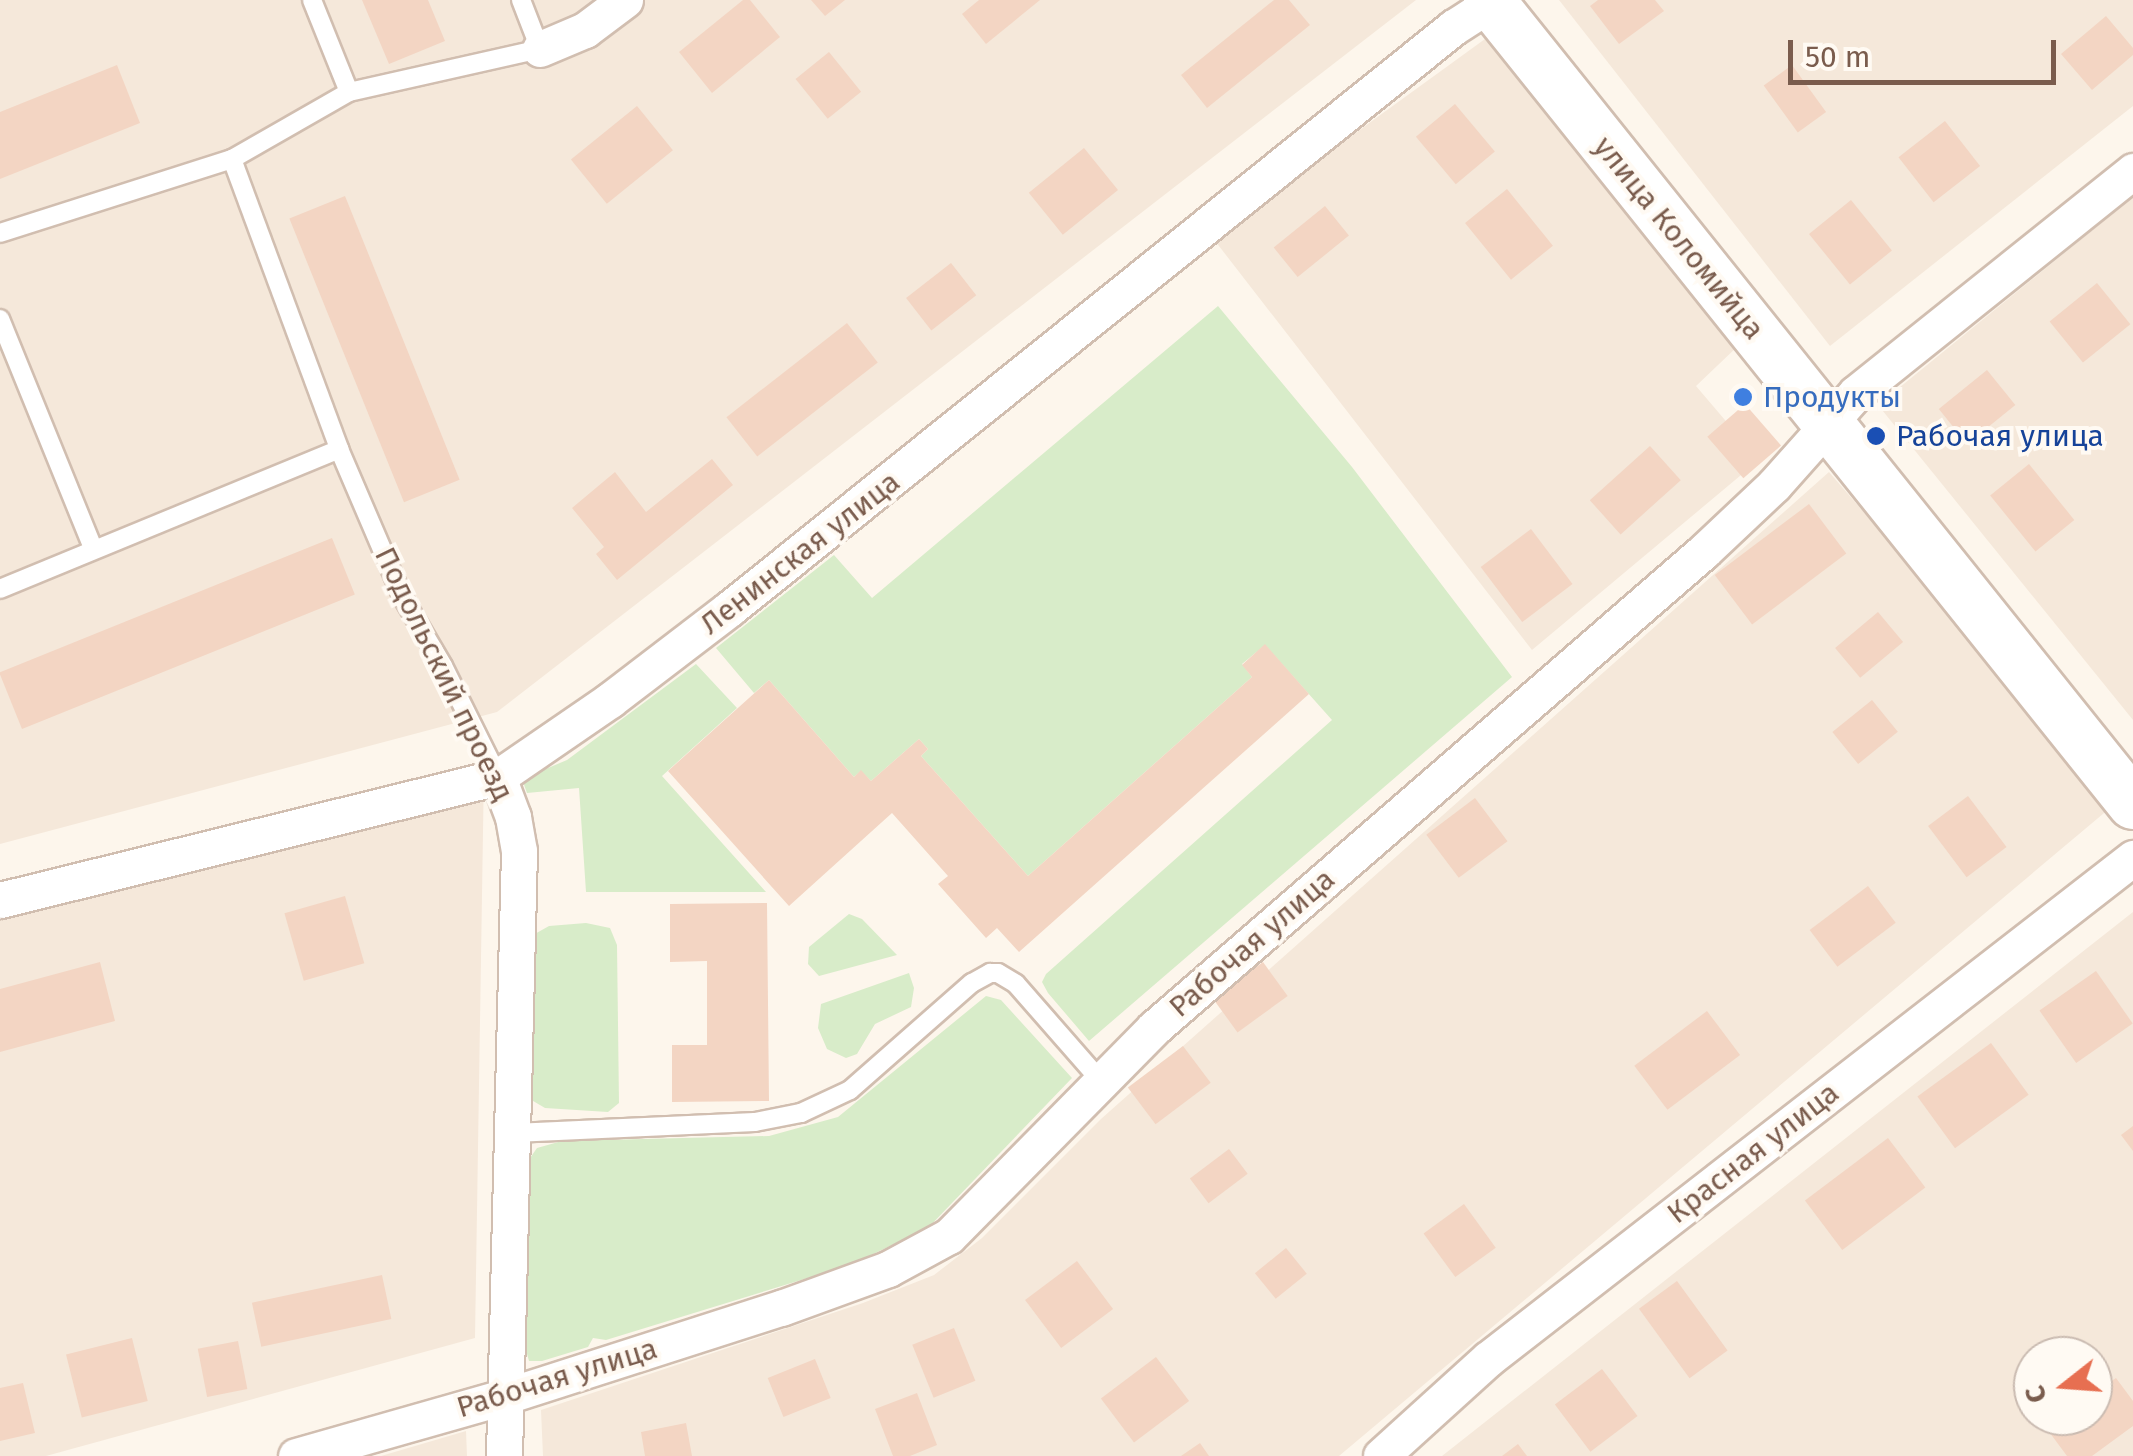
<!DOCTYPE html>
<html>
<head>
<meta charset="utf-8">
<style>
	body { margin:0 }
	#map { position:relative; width:2133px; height:1456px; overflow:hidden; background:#fdf6ec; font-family:"Fira Sans",sans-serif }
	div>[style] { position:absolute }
	.residential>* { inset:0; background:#f5e8da }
	.green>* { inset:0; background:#d8ecc9 }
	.building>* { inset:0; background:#f3d5c3; transform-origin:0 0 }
	.roads { filter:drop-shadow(2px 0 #d1beb0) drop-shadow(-2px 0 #d1beb0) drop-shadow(0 2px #d1beb0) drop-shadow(0 -2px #d1beb0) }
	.service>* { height:18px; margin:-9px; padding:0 9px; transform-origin:9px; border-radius:9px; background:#fff }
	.minor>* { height:35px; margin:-17.5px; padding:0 17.5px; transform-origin:17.5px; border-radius:17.5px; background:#fff }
	.secondary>* { height:50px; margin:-25px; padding:0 25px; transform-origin:25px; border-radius:25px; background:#fff }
	.dots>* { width:28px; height:28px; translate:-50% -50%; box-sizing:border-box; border:5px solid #fffaf3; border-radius:50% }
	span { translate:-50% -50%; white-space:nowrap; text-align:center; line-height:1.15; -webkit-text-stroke:8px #fffaf3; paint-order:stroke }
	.street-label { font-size:30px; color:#7a5c4d }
	.shop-label { font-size:30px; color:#366cbe }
	.left { translate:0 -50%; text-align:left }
	.transit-label { font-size:30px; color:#164399 }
	.north { position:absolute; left:2013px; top:1336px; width:100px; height:100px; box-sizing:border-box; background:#fffaf3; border:2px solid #cabbb1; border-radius:50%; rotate:253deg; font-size:28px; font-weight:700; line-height:40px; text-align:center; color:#7a5c4d }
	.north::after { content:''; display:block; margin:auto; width:35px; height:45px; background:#e76f51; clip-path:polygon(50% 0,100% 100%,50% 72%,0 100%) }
	.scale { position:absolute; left:1788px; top:40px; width:268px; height:45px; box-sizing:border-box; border:5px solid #7a5c4d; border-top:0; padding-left:12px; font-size:30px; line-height:35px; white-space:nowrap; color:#7a5c4d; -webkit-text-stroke:8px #fffaf3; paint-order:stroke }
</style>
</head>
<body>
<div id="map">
	<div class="residential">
		<i style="clip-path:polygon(0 0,1416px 0,497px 712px,0 844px)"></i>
		<i style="clip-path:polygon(1559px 0,2133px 0,2133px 106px,1830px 346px)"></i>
		<i style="clip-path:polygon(1485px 39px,1739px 345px,1696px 386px,1759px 460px,1532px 650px,1212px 237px)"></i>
		<i style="clip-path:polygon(2133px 197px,2133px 720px,1878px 405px)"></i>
		<i style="clip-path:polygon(1829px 472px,2116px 803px,1339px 1456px,543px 1456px,541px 1410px,863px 1303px,934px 1275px,982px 1238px,1101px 1119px)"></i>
		<i style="clip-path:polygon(484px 768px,475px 1338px,46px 1456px,0 1456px,0 905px)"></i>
		<i style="clip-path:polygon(evenodd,2133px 912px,2133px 1456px,1442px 1456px,2133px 912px,2033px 1356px,2093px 1356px,2093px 1416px,2033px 1416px,2033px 1356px)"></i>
		<i style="clip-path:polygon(466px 1431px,467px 1456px,381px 1456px)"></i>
	</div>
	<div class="green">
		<i style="clip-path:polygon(1218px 306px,1352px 467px,1512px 677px,1089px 1041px,1048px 993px,1042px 982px,1046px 974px,1332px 720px,1265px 645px,1242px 664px,1252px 677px,1028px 876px,921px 756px,928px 749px,919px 739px,871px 781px,861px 771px,854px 777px,769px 680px,754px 693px,716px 648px,834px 555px,872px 598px)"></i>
		<i style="clip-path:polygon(696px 664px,737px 708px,662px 776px,766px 892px,586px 892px,579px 788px,527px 793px,522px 779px,567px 760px)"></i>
		<i style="clip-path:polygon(849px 914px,862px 919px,897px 955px,819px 976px,808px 964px,809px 947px)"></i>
		<i style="clip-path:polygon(586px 923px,610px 928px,617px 945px,619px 1103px,608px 1112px,545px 1108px,528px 1098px,533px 935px,549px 926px)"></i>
		<i style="clip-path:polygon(909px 973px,914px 988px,911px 1007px,875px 1024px,857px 1054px,846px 1058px,827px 1049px,818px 1028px,821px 1004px)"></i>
		<i style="clip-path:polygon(986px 996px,1001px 1000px,1072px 1078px,928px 1228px,850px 1265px,606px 1340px,593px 1338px,588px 1347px,542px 1361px,529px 1361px,524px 1343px,528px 1161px,537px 1148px,562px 1141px,769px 1136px,838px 1117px)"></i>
	</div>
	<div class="building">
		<i style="clip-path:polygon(362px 0,428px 0,445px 41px,389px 64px)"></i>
		<i style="clip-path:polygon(743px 0,750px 0,780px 37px,712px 93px,679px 52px)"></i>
		<i style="clip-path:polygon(811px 0,845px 0,825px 16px)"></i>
		<i style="clip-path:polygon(979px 0,1040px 0,986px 44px,962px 14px)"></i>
		<i style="clip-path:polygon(1274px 0,1289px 0,1310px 25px,1207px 108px,1181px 75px)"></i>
		<i style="clip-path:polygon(1598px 0,1655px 0,1664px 11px,1619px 44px,1590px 6px)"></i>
		<i style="clip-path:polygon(2106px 16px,2133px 48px,2133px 55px,2092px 90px,2061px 54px)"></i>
		<i style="left:829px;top:52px;width:51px;height:43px;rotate:51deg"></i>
		<i style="clip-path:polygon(117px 65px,140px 123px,0 179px,0 112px)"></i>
		<i style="left:1792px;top:65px;width:58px;height:35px;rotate:54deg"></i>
		<i style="left:1455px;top:104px;width:62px;height:51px;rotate:50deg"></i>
		<i style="left:637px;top:106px;width:57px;height:85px;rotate:51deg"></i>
		<i style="left:1945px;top:121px;width:57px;height:59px;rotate:52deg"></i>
		<i style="left:1084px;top:148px;width:54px;height:71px;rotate:51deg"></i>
		<i style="left:1507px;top:189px;width:73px;height:54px;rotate:51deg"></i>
		<i style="left:345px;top:196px;width:306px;height:60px;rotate:68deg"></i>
		<i style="left:1851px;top:200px;width:65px;height:54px;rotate:51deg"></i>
		<i style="left:1325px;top:206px;width:38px;height:66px;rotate:51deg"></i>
		<i style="left:951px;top:263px;width:41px;height:57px;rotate:52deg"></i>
		<i style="left:2097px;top:283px;width:53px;height:61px;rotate:51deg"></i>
		<i style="left:847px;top:323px;width:50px;height:153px;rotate:52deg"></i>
		<i style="left:1987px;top:370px;width:45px;height:62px;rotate:51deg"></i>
		<i style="left:1745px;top:404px;width:55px;height:50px;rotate:49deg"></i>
		<i style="left:1650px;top:446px;width:46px;height:81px;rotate:48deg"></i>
		<i style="clip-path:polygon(712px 459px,733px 485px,617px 580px,596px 554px,604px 547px,572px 508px,615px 472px,646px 512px)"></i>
		<i style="left:2029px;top:464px;width:72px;height:50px;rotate:51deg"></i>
		<i style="left:1809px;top:504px;width:62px;height:118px;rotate:53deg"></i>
		<i style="left:1531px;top:529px;width:69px;height:63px;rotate:53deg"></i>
		<i style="left:332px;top:538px;width:61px;height:359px;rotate:68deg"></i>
		<i style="left:1878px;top:612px;width:39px;height:56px;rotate:50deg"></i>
		<i style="clip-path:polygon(1265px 644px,1309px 694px,1019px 952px,997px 928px,986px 938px,938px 884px,948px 876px,892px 813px,789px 906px,668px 771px,769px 680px,854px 777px,861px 770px,871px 781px,919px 739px,928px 749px,921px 756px,1028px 876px,1252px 677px,1242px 665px)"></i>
		<i style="left:1872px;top:700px;width:41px;height:51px;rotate:51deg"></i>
		<i style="left:1968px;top:796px;width:64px;height:50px;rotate:53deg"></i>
		<i style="left:1475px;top:798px;width:54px;height:61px;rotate:53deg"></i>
		<i style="left:1868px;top:886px;width:46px;height:73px;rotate:53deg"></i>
		<i style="left:345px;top:896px;width:70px;height:63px;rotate:74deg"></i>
		<i style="clip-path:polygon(767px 903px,769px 1101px,672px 1102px,672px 1045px,707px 1045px,707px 961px,670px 962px,670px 904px)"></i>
		<i style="clip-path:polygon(100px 962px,115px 1021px,0 1052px,0 989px)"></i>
		<i style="left:1263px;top:962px;width:42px;height:62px;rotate:54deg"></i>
		<i style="left:2096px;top:971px;width:64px;height:69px;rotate:55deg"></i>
		<i style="left:1707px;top:1011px;width:55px;height:91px;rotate:53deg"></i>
		<i style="left:1991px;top:1043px;width:64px;height:91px;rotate:54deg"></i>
		<i style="left:1183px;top:1046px;width:46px;height:69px;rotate:53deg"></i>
		<i style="clip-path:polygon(2133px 1126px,2133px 1151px,2121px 1135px)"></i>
		<i style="left:1888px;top:1138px;width:62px;height:104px;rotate:53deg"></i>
		<i style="left:1229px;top:1149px;width:31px;height:49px;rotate:53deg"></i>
		<i style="left:1464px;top:1204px;width:54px;height:50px;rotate:54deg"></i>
		<i style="left:1286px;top:1248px;width:33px;height:40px;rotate:51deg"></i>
		<i style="left:1077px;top:1261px;width:60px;height:65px;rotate:53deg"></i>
		<i style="left:382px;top:1275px;width:45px;height:133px;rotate:78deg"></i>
		<i style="left:1677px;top:1281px;width:86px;height:47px;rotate:54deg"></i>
		<i style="left:954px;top:1328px;width:57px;height:45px;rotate:68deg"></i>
		<i style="left:132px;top:1338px;width:65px;height:68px;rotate:76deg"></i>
		<i style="left:238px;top:1341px;width:49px;height:41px;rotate:79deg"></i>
		<i style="left:1156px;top:1357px;width:55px;height:69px;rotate:53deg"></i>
		<i style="left:815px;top:1359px;width:42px;height:51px;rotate:68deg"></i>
		<i style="left:1602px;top:1369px;width:59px;height:59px;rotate:53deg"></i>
		<i style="clip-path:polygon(2116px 1378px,2133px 1401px,2133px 1426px,2092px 1456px,2067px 1456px,2047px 1429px,2064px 1416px,2093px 1416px,2093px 1394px)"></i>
		<i style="clip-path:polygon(23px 1383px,35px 1433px,0 1441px,0 1388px)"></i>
		<i style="clip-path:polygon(917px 1393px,937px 1445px,910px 1456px,893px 1456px,875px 1409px)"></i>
		<i style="clip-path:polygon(686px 1423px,692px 1456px,645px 1456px,641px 1432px)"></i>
		<i style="clip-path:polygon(1200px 1443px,1209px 1456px,1181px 1456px)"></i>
		<i style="clip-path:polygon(1518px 1444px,1527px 1456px,1502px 1456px)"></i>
	</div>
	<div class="roads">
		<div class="service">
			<i style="left:312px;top:0;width:99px;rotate:68.1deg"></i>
			<i style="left:232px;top:159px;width:309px;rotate:69.7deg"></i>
			<i style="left:339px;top:449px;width:162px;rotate:66.8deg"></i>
			<i style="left:403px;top:598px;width:79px;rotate:59.5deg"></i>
			<i style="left:443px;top:666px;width:124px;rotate:63.6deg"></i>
			<i style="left:0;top:233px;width:244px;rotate:-17.7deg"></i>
			<i style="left:232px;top:159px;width:135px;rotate:-29.8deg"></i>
			<i style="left:349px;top:92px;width:196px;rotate:-12.7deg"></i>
			<i style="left:540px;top:49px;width:53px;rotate:-111.2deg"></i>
			<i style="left:0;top:319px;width:247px;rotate:67.9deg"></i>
			<i style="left:0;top:589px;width:367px;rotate:-22.4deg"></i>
			<i style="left:514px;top:1133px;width:241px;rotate:-2.6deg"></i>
			<i style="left:755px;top:1122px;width:47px;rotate:-11.1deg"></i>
			<i style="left:801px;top:1113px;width:54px;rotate:-25.1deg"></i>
			<i style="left:850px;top:1090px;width:162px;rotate:-41.3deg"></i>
			<i style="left:972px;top:983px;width:21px;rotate:-29deg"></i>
			<i style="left:990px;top:973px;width:8px"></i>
			<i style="left:998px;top:973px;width:21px;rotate:31deg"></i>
			<i style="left:1016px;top:984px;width:128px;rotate:48.8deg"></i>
		</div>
		<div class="minor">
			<i style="left:540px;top:49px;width:49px;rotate:-22.9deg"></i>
			<i style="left:585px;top:30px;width:50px;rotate:-36.9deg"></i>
			<i style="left:498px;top:777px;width:43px;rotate:69.4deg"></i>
			<i style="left:513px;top:817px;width:35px;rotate:80deg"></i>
			<i style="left:519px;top:851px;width:605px;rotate:91.42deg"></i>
			<i style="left:0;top:900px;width:513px;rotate:-13.87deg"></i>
			<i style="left:498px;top:777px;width:136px;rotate:-34.5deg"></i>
			<i style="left:610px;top:700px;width:150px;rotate:-37.4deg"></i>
			<i style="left:729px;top:609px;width:930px;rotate:-38.76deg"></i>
			<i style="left:1454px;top:27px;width:50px;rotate:-32.7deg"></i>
			<i style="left:296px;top:1456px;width:215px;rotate:-15.9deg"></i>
			<i style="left:503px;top:1397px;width:292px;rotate:-17.8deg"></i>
			<i style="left:781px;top:1308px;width:114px;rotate:-20deg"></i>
			<i style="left:888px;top:1269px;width:69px;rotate:-28.4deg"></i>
			<i style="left:949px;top:1236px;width:292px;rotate:-45.4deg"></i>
			<i style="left:1154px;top:1028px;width:727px;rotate:-40.93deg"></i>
			<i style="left:1703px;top:552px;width:98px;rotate:-43.3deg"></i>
			<i style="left:1774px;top:485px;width:123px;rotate:-48.3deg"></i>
			<i style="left:1856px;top:393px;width:355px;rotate:-38.7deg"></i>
			<i style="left:1381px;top:1456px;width:144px;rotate:-42.2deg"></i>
			<i style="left:1488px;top:1359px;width:817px;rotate:-37.84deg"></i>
		</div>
		<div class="secondary">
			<i style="left:1489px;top:0;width:1030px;rotate:51.31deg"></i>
		</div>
	</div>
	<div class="dots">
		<i style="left:1743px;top:397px;background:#3f7fe0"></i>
		<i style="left:1876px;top:436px;background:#1a4fb4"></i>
	</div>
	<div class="street-label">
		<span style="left:1679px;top:238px;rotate:51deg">улица Коломийца</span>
		<span style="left:800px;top:553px;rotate:-38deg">Ленинская улица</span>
		<span style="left:444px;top:674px;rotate:64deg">Подольский проезд</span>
		<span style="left:1252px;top:943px;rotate:-41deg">Рабочая улица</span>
		<span style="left:1753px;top:1153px;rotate:-38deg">Красная улица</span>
		<span style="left:557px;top:1378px;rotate:-17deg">Рабочая улица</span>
	</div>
	<div class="shop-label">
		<span class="left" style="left:1763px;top:397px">Продукты</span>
	</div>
	<div class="transit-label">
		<span class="left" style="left:1896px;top:436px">Рабочая улица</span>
	</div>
	<div class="north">С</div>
	<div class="scale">50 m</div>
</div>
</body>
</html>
